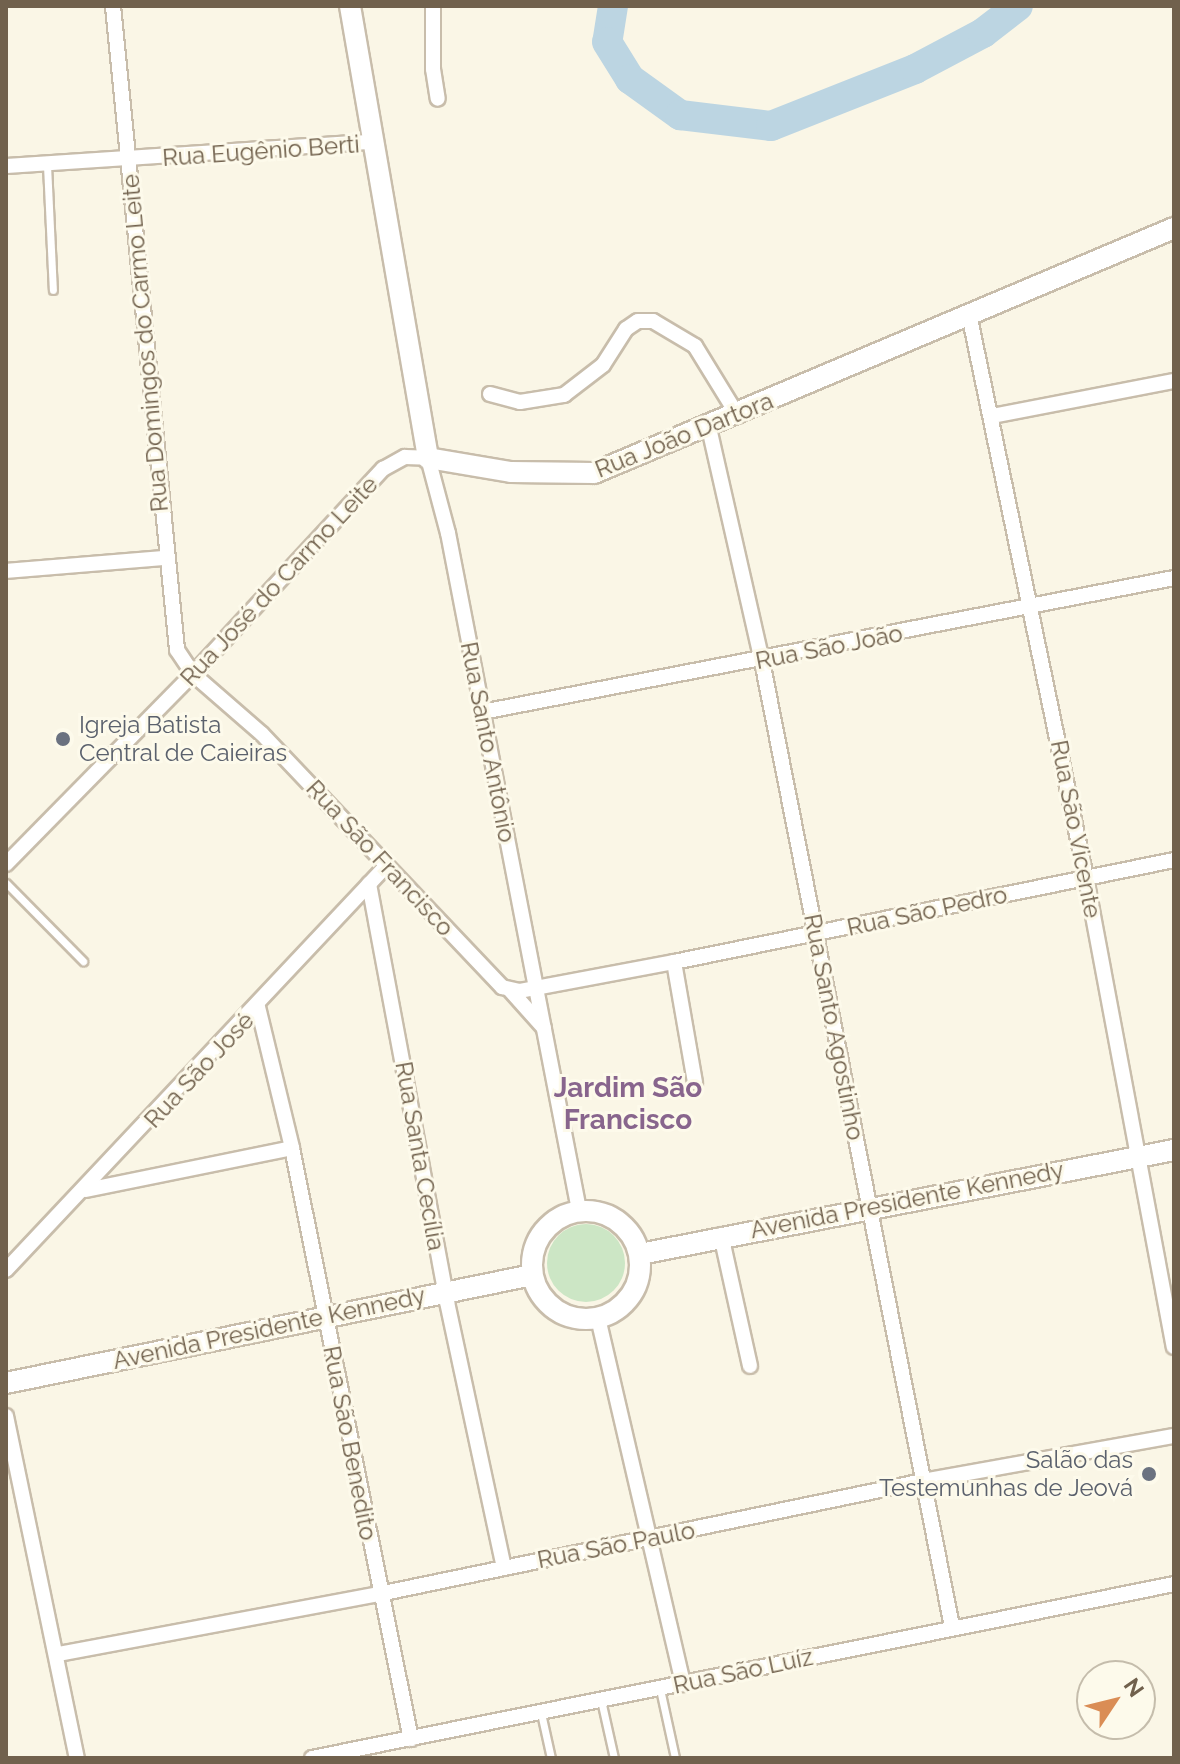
<!DOCTYPE html>
<html>
<head>
<meta charset="utf-8">
<style>
	body { margin:0 }
	#map { position:relative; width:1180px; height:1764px; overflow:hidden; background:#faf6e6; font-family:Raleway,sans-serif }
	div>[style] { position:absolute }
	.green>* { inset:0; background:#cce6c5 }
	.round { border-radius:50% }
	.river>* { height:30px; margin:-15px; padding:0 15px; transform-origin:15px; border-radius:15px; background:#bcd5e2 }
	.roads { filter:drop-shadow(2px 0 #c8bdab) drop-shadow(-2px 0 #c8bdab) drop-shadow(0 2px #c8bdab) drop-shadow(0 -2px #c8bdab) }
	.lane>* { height:7px; margin:-3.5px; padding:0 3.5px; transform-origin:3.5px; border-radius:3.5px; background:#fff }
	.street>* { height:14px; margin:-7px; padding:0 7px; transform-origin:7px; border-radius:7px; background:#fff }
	.secondary>* { height:20px; margin:-10px; padding:0 10px; transform-origin:10px; border-radius:10px; background:#fff }
	.secondary>.ring { margin:-10px; padding:0; box-sizing:content-box; background:none; border:20px solid #fff; border-radius:50% }
	.dots>* { width:22px; height:22px; translate:-50% -50%; box-sizing:border-box; border:4px solid #fdfaeb; border-radius:50% }
	span { translate:-50% -50%; white-space:nowrap; text-align:center; line-height:1.15; -webkit-text-stroke:6px #fdfaeb; paint-order:stroke }
	.street-label { font-size:24px; color:#71614d }
	.worship-label { font-size:24px; color:#5b616d }
	.left { translate:0 -50%; text-align:left }
	.right { translate:-100% -50%; text-align:right }
	.quarter-label { font-size:28px; color:#88658d; font-weight:700 }
	.frame { position:absolute; inset:0; border:8px solid #71614d; pointer-events:none }
	.north { position:absolute; left:1076px; top:1660px; width:80px; height:80px; box-sizing:border-box; background:#fdfaeb; border:2px solid #c5bdac; border-radius:50%; rotate:55deg; font-size:22px; font-weight:700; line-height:32px; text-align:center; color:#71614d }
	.north::after { content:''; display:block; margin:auto; width:28px; height:36px; background:#da8d55; clip-path:polygon(50% 0,100% 100%,50% 72%,0 100%) }
</style>
</head>
<body>
<div id="map">
	<div class="green">
		<i class="round" style="left:547px;top:1224px;width:78px;height:78px"></i>
	</div>
	<div class="river">
		<i style="left:613px;top:6px;width:36px;rotate:99deg"></i>
		<i style="left:607px;top:42px;width:44px;rotate:58.1deg"></i>
		<i style="left:630px;top:79px;width:62px;rotate:35.8deg"></i>
		<i style="left:680px;top:115px;width:92px;rotate:6.9deg"></i>
		<i style="left:771px;top:126px;width:155px;rotate:-21.6deg"></i>
		<i style="left:915px;top:69px;width:77px;rotate:-27.9deg"></i>
		<i style="left:983px;top:33px;width:44px;rotate:-37.6deg"></i>
	</div>
	<div class="roads">
		<div class="lane">
			<i style="left:47px;top:165px;width:125px;rotate:87.3deg"></i>
			<i style="left:6px;top:883px;width:110px;rotate:45.4deg"></i>
			<i style="left:660px;top:1689px;width:71px;rotate:77.7deg"></i>
			<i style="left:601px;top:1700px;width:59px;rotate:77.4deg"></i>
			<i style="left:541px;top:1713px;width:46px;rotate:77.5deg"></i>
		</div>
		<div class="street">
			<i style="left:113px;top:6px;width:647px;rotate:84.32deg"></i>
			<i style="left:177px;top:650px;width:29px;rotate:56deg"></i>
			<i style="left:193px;top:674px;width:91px;rotate:41deg"></i>
			<i style="left:262px;top:734px;width:349px;rotate:46.5deg"></i>
			<i style="left:502px;top:987px;width:17px;rotate:13deg"></i>
			<i style="left:519px;top:991px;width:158px;rotate:-10.6deg"></i>
			<i style="left:674px;top:962px;width:510px;rotate:-11.53deg"></i>
			<i style="left:433px;top:6px;width:63px;rotate:90deg"></i>
			<i style="left:433px;top:69px;width:30px;rotate:81deg"></i>
			<i style="left:6px;top:166px;width:367px;rotate:-3.8deg"></i>
			<i style="left:969px;top:314px;width:576px;rotate:78.28deg"></i>
			<i style="left:1086px;top:878px;width:477px;rotate:79.4deg"></i>
			<i style="left:490px;top:394px;width:31px;rotate:15deg"></i>
			<i style="left:520px;top:402px;width:45px;rotate:-9deg"></i>
			<i style="left:564px;top:395px;width:49px;rotate:-37.6deg"></i>
			<i style="left:603px;top:365px;width:43px;rotate:-57.4deg"></i>
			<i style="left:626px;top:329px;width:14px;rotate:-34deg"></i>
			<i style="left:638px;top:321px;width:15px"></i>
			<i style="left:653px;top:321px;width:49px;rotate:30.8deg"></i>
			<i style="left:695px;top:346px;width:82px;rotate:58.4deg"></i>
			<i style="left:992px;top:416px;width:185px;rotate:-10.9deg"></i>
			<i style="left:709px;top:428px;width:239px;rotate:77.2deg"></i>
			<i style="left:762px;top:661px;width:985px;rotate:78.87deg"></i>
			<i style="left:6px;top:571px;width:160px;rotate:-4.7deg"></i>
			<i style="left:482px;top:712px;width:705px;rotate:-10.96deg"></i>
			<i style="left:6px;top:864px;width:267px;rotate:-45.5deg"></i>
			<i style="left:193px;top:674px;width:280px;rotate:-47.2deg"></i>
			<i style="left:383px;top:469px;width:25px;rotate:-29deg"></i>
			<i style="left:405px;top:457px;width:23px;rotate:2deg"></i>
			<i style="left:428px;top:458px;width:78px;rotate:75.1deg"></i>
			<i style="left:448px;top:533px;width:690px;rotate:79.05deg"></i>
			<i style="left:369px;top:884px;width:425px;rotate:79.4deg"></i>
			<i style="left:447px;top:1302px;width:272px;rotate:77.9deg"></i>
			<i style="left:674px;top:962px;width:122px;rotate:80.1deg"></i>
			<i style="left:510px;top:990px;width:51px;rotate:48.2deg"></i>
			<i style="left:258px;top:1007px;width:145px;rotate:76.4deg"></i>
			<i style="left:292px;top:1148px;width:603px;rotate:78.62deg"></i>
			<i style="left:86px;top:1190px;width:210px;rotate:-11.5deg"></i>
			<i style="left:721px;top:1235px;width:134px;rotate:77.5deg"></i>
			<i style="left:6px;top:1270px;width:555px;rotate:-46.75deg"></i>
			<i style="left:598px;top:1318px;width:376px;rotate:76.9deg"></i>
			<i style="left:6px;top:1416px;width:349px;rotate:78.3deg"></i>
			<i style="left:58px;top:1654px;width:327px;rotate:-10.6deg"></i>
			<i style="left:379px;top:1594px;width:556px;rotate:-11.73deg"></i>
			<i style="left:923px;top:1481px;width:255px;rotate:-10.2deg"></i>
			<i style="left:312px;top:1758px;width:879px;rotate:-11.41deg"></i>
		</div>
		<div class="secondary">
			<i style="left:350px;top:6px;width:459px;rotate:80.2deg"></i>
			<i style="left:428px;top:458px;width:84px;rotate:9.6deg"></i>
			<i style="left:511px;top:472px;width:83px;rotate:0.7deg"></i>
			<i style="left:594px;top:473px;width:630px;rotate:-22.9deg"></i>
			<i class="ring" style="left:532px;top:1211px;width:88px;height:88px"></i>
			<i style="left:640px;top:1254px;width:544px;rotate:-11.02deg"></i>
			<i style="left:6px;top:1383px;width:537px;rotate:-11.6deg"></i>
		</div>
	</div>
	<div class="dots">
		<i style="left:63px;top:739px;background:#6b7280"></i>
		<i style="left:1149px;top:1474px;background:#6b7280"></i>
	</div>
	<div class="street-label">
		<span style="left:261px;top:151px;rotate:-4deg">Rua Eugênio Berti</span>
		<span style="left:145px;top:343px;rotate:-95deg">Rua Domingos do Carmo Leite</span>
		<span style="left:684px;top:435px;rotate:-22deg">Rua João Dartora</span>
		<span style="left:279px;top:581px;rotate:-47deg">Rua José do Carmo Leite</span>
		<span style="left:829px;top:647px;rotate:-11deg">Rua São João</span>
		<span style="left:488px;top:742px;rotate:79deg">Rua Santo Antônio</span>
		<span style="left:1076px;top:829px;rotate:79deg">Rua São Vicente</span>
		<span style="left:380px;top:858px;rotate:47deg">Rua São Francisco</span>
		<span style="left:927px;top:911px;rotate:-12deg">Rua São Pedro</span>
		<span style="left:834px;top:1027px;rotate:79deg">Rua Santo Agostinho</span>
		<span style="left:199px;top:1070px;rotate:-47deg">Rua São José</span>
		<span style="left:420px;top:1156px;rotate:80deg">Rua Santa Cecília</span>
		<span style="left:907px;top:1200px;rotate:-11deg">Avenida Presidente Kennedy</span>
		<span style="left:269px;top:1328px;rotate:-12deg">Avenida Presidente Kennedy</span>
		<span style="left:350px;top:1443px;rotate:79deg">Rua São Benedito</span>
		<span style="left:616px;top:1545px;rotate:-11deg">Rua São Paulo</span>
		<span style="left:743px;top:1671px;rotate:-12deg">Rua São Luíz</span>
	</div>
	<div class="worship-label">
		<span class="left" style="left:79px;top:739px">Igreja Batista<br>Central de Caieiras</span>
		<span class="right" style="left:1133px;top:1474px">Salão das<br>Testemunhas de Jeová</span>
	</div>
	<div class="quarter-label">
		<span style="left:628px;top:1104px">Jardim São<br>Francisco</span>
	</div>
	<div class="frame"></div>
	<div class="north">N</div>
</div>
</body>
</html>
